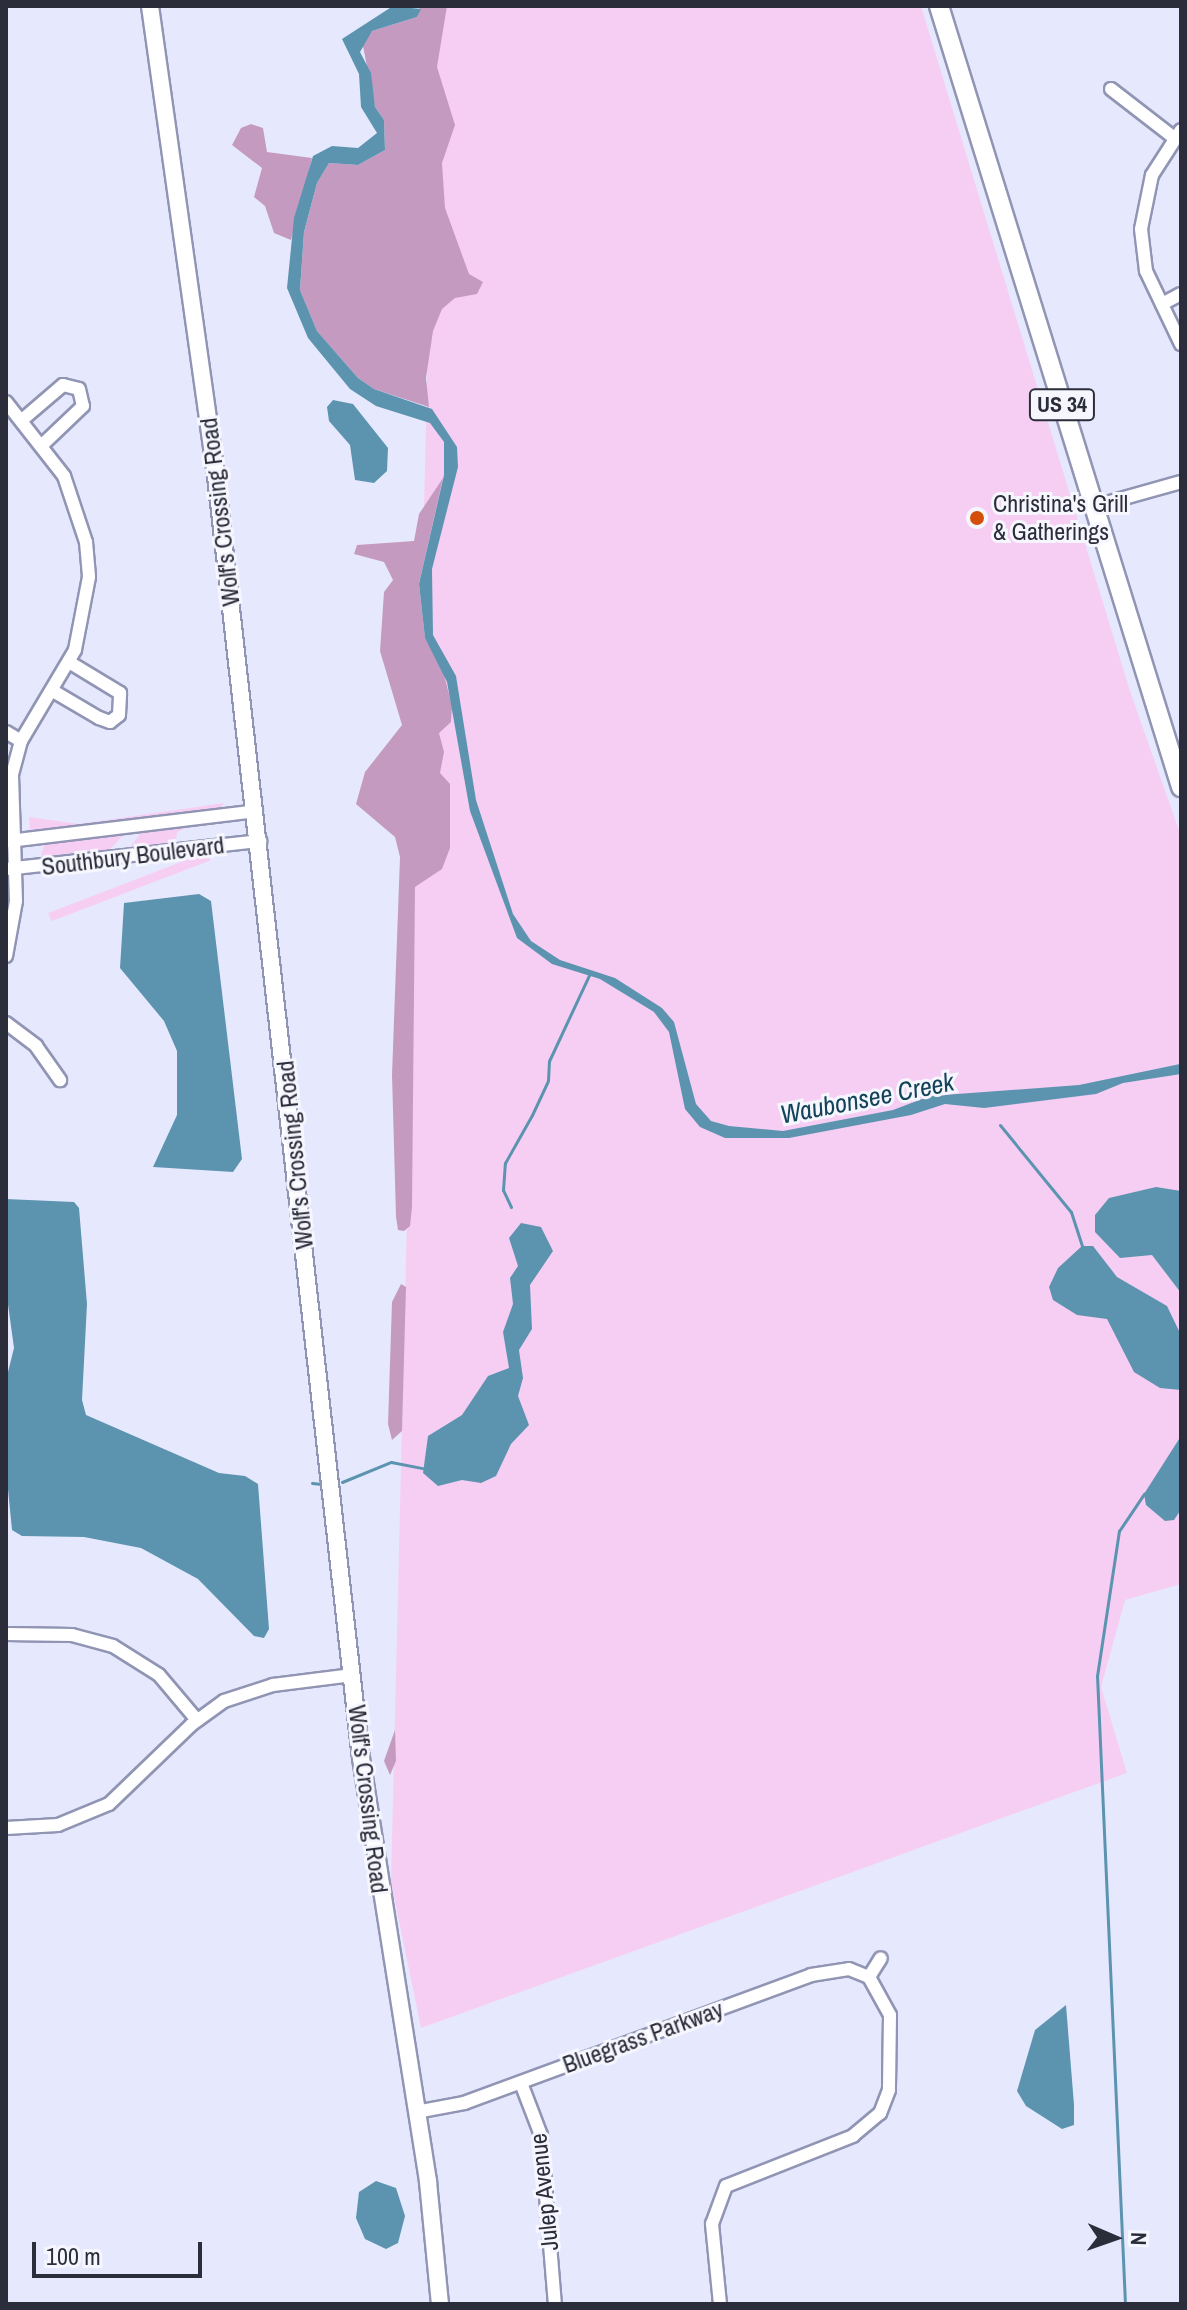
<!DOCTYPE html>
<html>
<head>
<meta charset="utf-8">
<style>
	body { margin:0 }
	#map { position:relative; width:1187px; height:2310px; overflow:hidden; background:#e6e9fe; font-family:"Archivo Narrow",sans-serif }
	div>[style] { position:absolute }
	.green>* { inset:0; background:#f6cef4; transform-origin:0 0 }
	.forest>* { inset:0; background:#c49ac1 }
	.water>* { inset:0; background:#5c94b0 }
	.stream>* { height:3px; margin:-1.5px; padding:0 1.5px; transform-origin:1.5px; border-radius:1.5px; background:#5c94b0 }
	.roads { filter:drop-shadow(2px 0 #9195b4) drop-shadow(-2px 0 #9195b4) drop-shadow(0 2px #9195b4) drop-shadow(0 -2px #9195b4) }
	.minor>* { height:12px; margin:-6px; padding:0 6px; transform-origin:6px; border-radius:6px; background:#fff }
	.secondary>* { height:16px; margin:-8px; padding:0 8px; transform-origin:8px; border-radius:8px; background:#fff }
	.primary>* { height:18px; margin:-9px; padding:0 9px; transform-origin:9px; border-radius:9px; background:#fff }
	.dots>* { width:22px; height:22px; translate:-50% -50%; box-sizing:border-box; border:4px solid #f6f7fe; border-radius:50% }
	span { translate:-50% -50%; white-space:nowrap; text-align:center; line-height:1.15; -webkit-text-stroke:6px #f6f7fe; paint-order:stroke }
	.shield-label span { padding:2px 6px; background:#f6f7fe; border:2px solid; border-radius:6px; -webkit-text-stroke-width:0 }
	.shield-label { font-size:22px; color:#2c2d3a; font-weight:700 }
	.poi-label { font-size:24px; color:#2c2d3a }
	.left { translate:0 -50%; text-align:left }
	.street-label { font-size:24px; color:#2c2d3a }
	.water-label { font-size:26px; color:#134358; font-style:italic }
	.frame { position:absolute; inset:0; border:8px solid #2c2d3a; pointer-events:none }
	.north { position:absolute; left:1075px; top:2198px; width:80px; height:80px; -webkit-text-stroke:6px #f6f7fe; paint-order:stroke; rotate:92deg; font-size:22px; font-weight:700; line-height:32px; text-align:center; color:#2c2d3a }
	.north::after { content:''; display:block; margin:auto; width:28px; height:36px; background:#2c2d3a; clip-path:polygon(50% 0,100% 100%,50% 72%,0 100%) }
	.scale { position:absolute; left:32px; top:2242px; width:170px; height:36px; box-sizing:border-box; border:4px solid #2c2d3a; border-top:0; padding-left:10px; font-size:24px; line-height:28px; white-space:nowrap; color:#2c2d3a; -webkit-text-stroke:6px #f6f7fe; paint-order:stroke }
</style>
</head>
<body>
<div id="map">
	<div class="green">
		<i style="clip-path:polygon(436px 6px,921px 6px,1130px 691px,1181px 836px,1181px 1584px,1125px 1600px,1101px 1687px,1127px 1773px,421px 2028px,391px 1882px)"></i>
		<i style="clip-path:polygon(224px 803px,220px 809px,201px 813px,30px 831px,29px 817px,79px 824px)"></i>
		<i style="clip-path:polygon(195px 824px,177px 832px,176px 842px,127px 851px,143px 830px)"></i>
		<i style="clip-path:polygon(126px 832px,107px 853px,47px 859px,41px 855px,45px 843px)"></i>
		<i style="left:207px;top:852px;width:9px;height:170px;rotate:69deg"></i>
	</div>
	<div class="forest">
		<i style="clip-path:polygon(420px 6px,447px 6px,437px 67px,455px 125px,442px 163px,445px 208px,469px 274px,483px 282px,477px 294px,455px 298px,442px 309px,433px 331px,426px 378px,429px 407px,374px 389px,358px 378px,317px 331px,300px 290px,304px 232px,317px 183px,329px 163px,358px 165px,385px 150px,384px 120px,375px 107px,362px 41px,372px 31px,417px 17px)"></i>
		<i style="clip-path:polygon(251px 124px,263px 128px,267px 152px,312px 158px,291px 240px,274px 233px,265px 206px,254px 197px,262px 168px,232px 145px,241px 128px)"></i>
		<i style="clip-path:polygon(443px 478px,419px 584px,425px 638px,442px 667px,452px 706px,451px 722px,439px 733px,444px 752px,440px 773px,450px 784px,450px 848px,442px 869px,415px 887px,412px 1207px,410px 1226px,404px 1231px,398px 1230px,396px 1217px,392px 1075px,400px 857px,395px 837px,356px 804px,365px 772px,402px 725px,380px 651px,384px 592px,393px 580px,384px 562px,354px 554px,357px 545px,414px 541px,419px 514px)"></i>
		<i style="clip-path:polygon(401px 1284px,406px 1287px,402px 1431px,392px 1440px,388px 1424px,392px 1302px)"></i>
		<i style="clip-path:polygon(395px 1730px,396px 1761px,390px 1775px,384px 1761px)"></i>
	</div>
	<div class="water">
		<i style="clip-path:polygon(393px 6px,421px 9px,417px 17px,372px 31px,360px 52px,371px 73px,375px 107px,384px 120px,385px 150px,358px 165px,329px 163px,317px 183px,304px 232px,300px 290px,317px 331px,358px 378px,374px 389px,432px 409px,457px 447px,458px 467px,432px 569px,433px 635px,456px 676px,476px 800px,513px 914px,531px 941px,560px 960px,615px 978px,662px 1008px,674px 1022px,696px 1104px,711px 1121px,729px 1126px,783px 1131px,893px 1110px,930px 1096px,1079px 1085px,1180px 1064px,1181px 1074px,1123px 1083px,1096px 1094px,984px 1108px,945px 1104px,911px 1115px,789px 1138px,725px 1138px,700px 1127px,685px 1109px,669px 1032px,654px 1012px,600px 979px,552px 964px,517px 938px,470px 811px,447px 682px,425px 638px,419px 584px,444px 475px,444px 442px,430px 423px,376px 406px,350px 389px,308px 338px,287px 288px,294px 218px,313px 156px,332px 146px,358px 148px,377px 133px,361px 107px,359px 74px,342px 39px)"></i>
		<i style="clip-path:polygon(333px 400px,353px 404px,388px 448px,387px 471px,374px 483px,355px 480px,350px 445px,329px 421px,327px 407px)"></i>
		<i style="clip-path:polygon(199px 894px,211px 901px,242px 1159px,233px 1172px,153px 1167px,177px 1115px,177px 1051px,164px 1021px,120px 968px,124px 903px)"></i>
		<i style="clip-path:polygon(1156px 1187px,1181px 1191px,1181px 1293px,1152px 1255px,1120px 1258px,1095px 1232px,1095px 1215px,1109px 1198px)"></i>
		<i style="clip-path:polygon(6px 1199px,74px 1202px,79px 1208px,87px 1304px,82px 1400px,86px 1415px,219px 1473px,245px 1476px,258px 1484px,269px 1629px,264px 1638px,254px 1636px,198px 1579px,141px 1548px,84px 1537px,22px 1536px,12px 1530px,6px 1469px,6px 1380px,14px 1348px,6px 1290px)"></i>
		<i style="clip-path:polygon(521px 1223px,541px 1227px,553px 1251px,530px 1285px,532px 1329px,519px 1350px,523px 1378px,518px 1396px,529px 1425px,511px 1444px,496px 1476px,481px 1483px,462px 1480px,438px 1486px,423px 1473px,428px 1436px,462px 1415px,488px 1376px,509px 1368px,503px 1332px,513px 1304px,510px 1278px,518px 1266px,509px 1238px)"></i>
		<i style="clip-path:polygon(1082px 1246px,1093px 1246px,1117px 1277px,1167px 1306px,1181px 1335px,1181px 1390px,1160px 1388px,1134px 1372px,1107px 1319px,1077px 1315px,1053px 1300px,1049px 1287px,1058px 1268px)"></i>
		<i style="clip-path:polygon(1181px 1436px,1180px 1511px,1174px 1520px,1165px 1521px,1146px 1505px,1144px 1494px)"></i>
		<i style="clip-path:polygon(1066px 2005px,1074px 2105px,1074px 2125px,1062px 2129px,1026px 2106px,1017px 2091px,1035px 2030px)"></i>
		<i style="clip-path:polygon(376px 2181px,396px 2188px,405px 2216px,398px 2243px,386px 2249px,365px 2239px,356px 2218px,359px 2192px)"></i>
	</div>
	<div class="stream">
		<i style="left:1000px;top:1125px;width:112px;rotate:50.8deg"></i>
		<i style="left:1071px;top:1212px;width:36px;rotate:72deg"></i>
		<i style="left:511px;top:1207px;width:19px;rotate:-115deg"></i>
		<i style="left:503px;top:1190px;width:27px;rotate:-86deg"></i>
		<i style="left:505px;top:1163px;width:55px;rotate:-60.6deg"></i>
		<i style="left:532px;top:1115px;width:38px;rotate:-65deg"></i>
		<i style="left:548px;top:1080px;width:19px;rotate:-87deg"></i>
		<i style="left:549px;top:1061px;width:97px;rotate:-65deg"></i>
		<i style="left:342px;top:1482px;width:53px;rotate:-22.2deg"></i>
		<i style="left:391px;top:1462px;width:32px;rotate:11deg"></i>
		<i style="left:312px;top:1483px;width:10px;rotate:6deg"></i>
		<i style="left:1125px;top:2304px;width:629px;rotate:-92.55deg"></i>
		<i style="left:1097px;top:1676px;width:147px;rotate:-81.4deg"></i>
		<i style="left:1119px;top:1531px;width:45px;rotate:-56deg"></i>
	</div>
	<div class="roads">
		<div class="minor">
			<i style="left:1111px;top:89px;width:78px;rotate:37.7deg"></i>
			<i style="left:1181px;top:130px;width:54px;rotate:122.8deg"></i>
			<i style="left:1152px;top:175px;width:55px;rotate:101.5deg"></i>
			<i style="left:1141px;top:229px;width:42px;rotate:83.2deg"></i>
			<i style="left:1146px;top:271px;width:81px;rotate:64.4deg"></i>
			<i style="left:1162px;top:304px;width:21px;rotate:-28deg"></i>
			<i style="left:6px;top:402px;width:94px;rotate:51.9deg"></i>
			<i style="left:64px;top:476px;width:70px;rotate:71.6deg"></i>
			<i style="left:86px;top:542px;width:35px;rotate:85deg"></i>
			<i style="left:89px;top:577px;width:74px;rotate:100.9deg"></i>
			<i style="left:75px;top:650px;width:106px;rotate:120.7deg"></i>
			<i style="left:21px;top:741px;width:35px;rotate:105deg"></i>
			<i style="left:12px;top:775px;width:126px;rotate:88.2deg"></i>
			<i style="left:16px;top:901px;width:56px;rotate:100.3deg"></i>
			<i style="left:22px;top:420px;width:54px;rotate:-40.5deg"></i>
			<i style="left:63px;top:385px;width:16px;rotate:14deg"></i>
			<i style="left:79px;top:389px;width:17px;rotate:77deg"></i>
			<i style="left:83px;top:406px;width:57px;rotate:136.4deg"></i>
			<i style="left:1092px;top:507px;width:92px;rotate:-15.7deg"></i>
			<i style="left:53px;top:691px;width:53px;rotate:30.4deg"></i>
			<i style="left:99px;top:718px;width:12px;rotate:20deg"></i>
			<i style="left:110px;top:722px;width:11px;rotate:-38deg"></i>
			<i style="left:119px;top:715px;width:22px;rotate:-87deg"></i>
			<i style="left:120px;top:693px;width:60px;rotate:-148.7deg"></i>
			<i style="left:6px;top:732px;width:17px;rotate:31deg"></i>
			<i style="left:9px;top:841px;width:249px;rotate:-6.9deg"></i>
			<i style="left:6px;top:869px;width:256px;rotate:-6.3deg"></i>
			<i style="left:6px;top:1023px;width:38px;rotate:37deg"></i>
			<i style="left:36px;top:1046px;width:42px;rotate:54.8deg"></i>
			<i style="left:6px;top:1634px;width:66px;rotate:0.9deg"></i>
			<i style="left:72px;top:1635px;width:42px;rotate:15deg"></i>
			<i style="left:113px;top:1646px;width:54px;rotate:32.2deg"></i>
			<i style="left:159px;top:1675px;width:59px;rotate:49.8deg"></i>
			<i style="left:6px;top:1828px;width:52px;rotate:-3.3deg"></i>
			<i style="left:58px;top:1825px;width:55px;rotate:-22.4deg"></i>
			<i style="left:109px;top:1804px;width:114px;rotate:-43.9deg"></i>
			<i style="left:191px;top:1725px;width:41px;rotate:-36deg"></i>
			<i style="left:224px;top:1701px;width:52px;rotate:-18.1deg"></i>
			<i style="left:273px;top:1685px;width:80px;rotate:-7.2deg"></i>
			<i style="left:869px;top:1977px;width:22px;rotate:-58deg"></i>
			<i style="left:521px;top:2083px;width:56px;rotate:69deg"></i>
			<i style="left:541px;top:2135px;width:170px;rotate:85.3deg"></i>
			<i style="left:416px;top:2112px;width:49px;rotate:-10.6deg"></i>
			<i style="left:464px;top:2103px;width:370px;rotate:-20.2deg"></i>
			<i style="left:811px;top:1975px;width:38px;rotate:-9deg"></i>
			<i style="left:849px;top:1969px;width:22px;rotate:22deg"></i>
			<i style="left:869px;top:1977px;width:43px;rotate:61.1deg"></i>
			<i style="left:890px;top:2015px;width:75px;rotate:90.8deg"></i>
			<i style="left:889px;top:2090px;width:25px;rotate:111deg"></i>
			<i style="left:880px;top:2113px;width:35px;rotate:140deg"></i>
			<i style="left:853px;top:2136px;width:136px;rotate:158.5deg"></i>
			<i style="left:726px;top:2186px;width:40px;rotate:110.2deg"></i>
			<i style="left:712px;top:2224px;width:80px;rotate:84.3deg"></i>
		</div>
		<div class="secondary">
			<i style="left:150px;top:6px;width:466px;rotate:82deg"></i>
			<i style="left:215px;top:467px;width:1299px;rotate:83.55deg"></i>
			<i style="left:361px;top:1758px;width:429px;rotate:81deg"></i>
			<i style="left:428px;top:2182px;width:123px;rotate:84.4deg"></i>
		</div>
		<div class="primary">
			<i style="left:939px;top:6px;width:818px;rotate:72.78deg"></i>
		</div>
	</div>
	<div class="dots">
		<i style="left:977px;top:518px;background:#d44f09"></i>
	</div>
	<div class="shield-label">
		<span style="left:1062px;top:405px">US 34</span>
	</div>
	<div class="poi-label">
		<span class="left" style="left:993px;top:518px">Christina's Grill<br>&amp; Gatherings</span>
	</div>
	<div class="street-label">
		<span style="left:220px;top:512px;rotate:-97deg">Wolf's Crossing Road</span>
		<span style="left:133px;top:856px;rotate:-7deg">Southbury Boulevard</span>
		<span style="left:295px;top:1155px;rotate:-96deg">Wolf's Crossing Road</span>
		<span style="left:368px;top:1799px;rotate:83deg">Wolf's Crossing Road</span>
		<span style="left:643px;top:2037px;rotate:-20deg">Bluegrass Parkway</span>
		<span style="left:544px;top:2192px;rotate:-96deg">Julep Avenue</span>
	</div>
	<div class="water-label">
		<span style="left:867px;top:1098px;rotate:-11deg">Waubonsee Creek</span>
	</div>
	<div class="frame"></div>
	<div class="north">N</div>
	<div class="scale">100 m</div>
</div>
</body>
</html>
